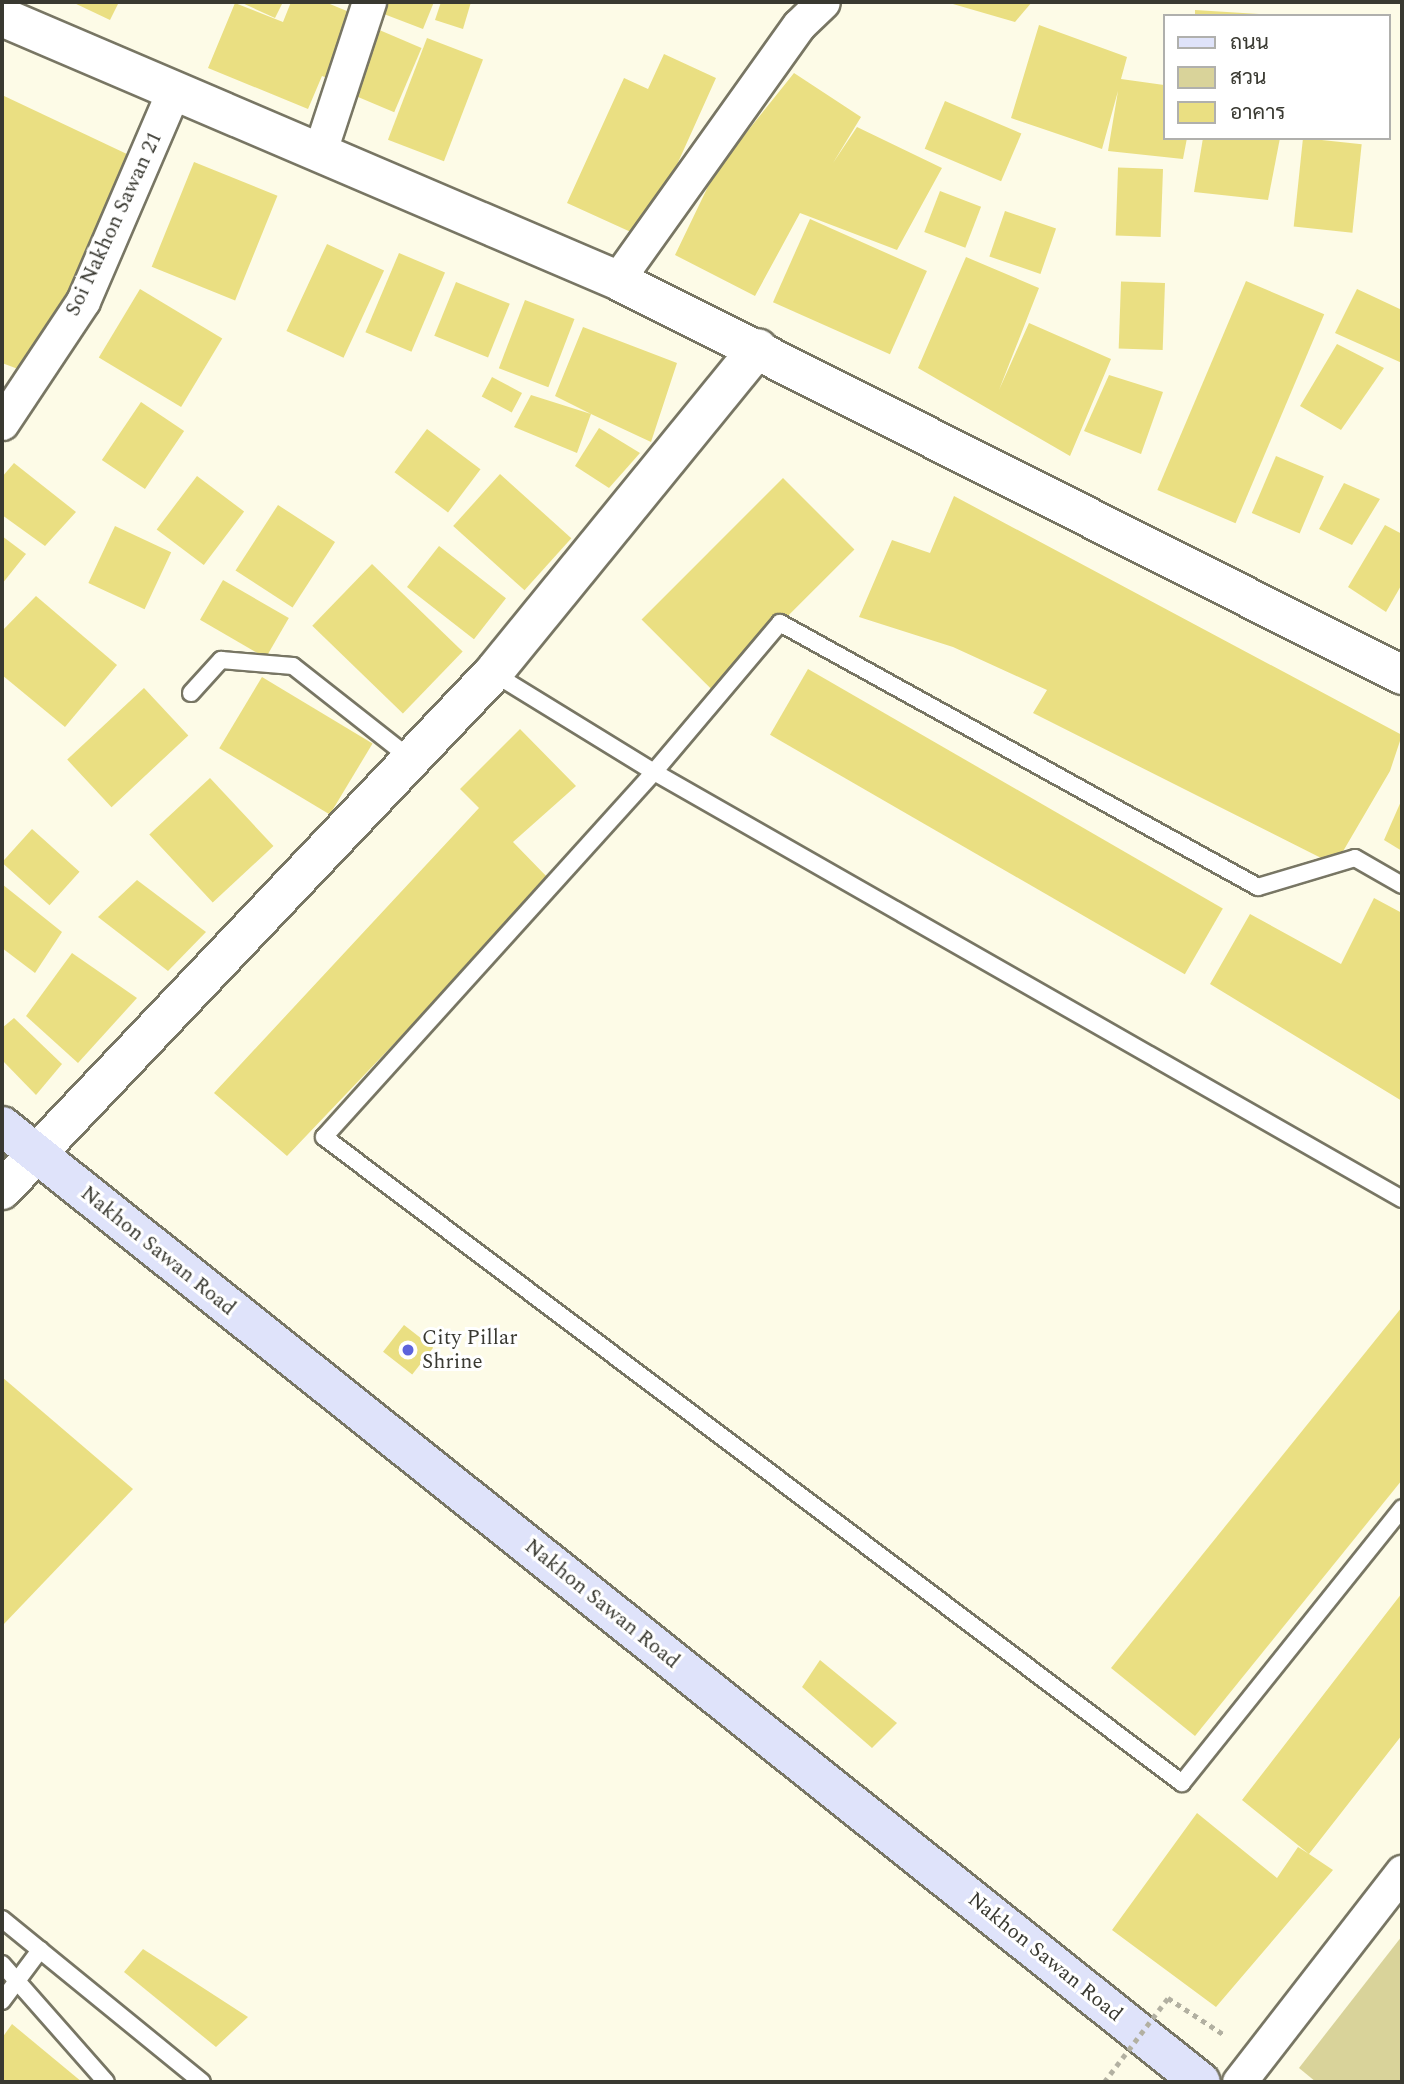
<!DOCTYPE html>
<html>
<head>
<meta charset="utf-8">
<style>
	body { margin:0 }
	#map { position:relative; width:1404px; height:2084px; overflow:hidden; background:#fdfbe7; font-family:Spectral,Sarabun,serif }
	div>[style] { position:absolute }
	.green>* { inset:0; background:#d9d39a }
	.building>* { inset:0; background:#eadf82; transform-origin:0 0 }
	.path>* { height:4.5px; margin-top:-2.25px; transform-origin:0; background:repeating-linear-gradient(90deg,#b2b0a1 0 5px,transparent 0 10px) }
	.roads { filter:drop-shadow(2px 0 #787664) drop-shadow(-2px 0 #787664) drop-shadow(0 2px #787664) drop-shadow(0 -2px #787664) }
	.service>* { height:16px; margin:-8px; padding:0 8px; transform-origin:8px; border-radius:8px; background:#fff }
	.minor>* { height:33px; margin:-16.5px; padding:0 16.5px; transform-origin:16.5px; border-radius:16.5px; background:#fff }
	.tertiary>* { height:38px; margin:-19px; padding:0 19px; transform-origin:19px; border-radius:19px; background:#fff }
	.primary>* { height:38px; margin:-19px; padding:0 19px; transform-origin:19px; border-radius:19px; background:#dfe3fa }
	.path-bridge>* { height:4.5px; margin-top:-2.25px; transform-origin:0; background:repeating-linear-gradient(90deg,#b2b0a1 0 5px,transparent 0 10px) }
	.dots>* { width:19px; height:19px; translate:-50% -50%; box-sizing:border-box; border:4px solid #fff; border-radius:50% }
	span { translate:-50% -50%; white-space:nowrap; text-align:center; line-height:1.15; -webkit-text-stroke:6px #fff; paint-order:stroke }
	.street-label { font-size:21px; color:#393931 }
	.poi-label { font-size:21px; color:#393931 }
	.left { translate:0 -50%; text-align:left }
	.frame { position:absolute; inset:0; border:4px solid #393931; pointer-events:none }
	.legend { position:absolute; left:1163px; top:14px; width:228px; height:126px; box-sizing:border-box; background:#fff; border:2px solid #b0b0ad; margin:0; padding:9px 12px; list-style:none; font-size:21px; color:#393931 }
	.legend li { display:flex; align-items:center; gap:14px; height:35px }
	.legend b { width:35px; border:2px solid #b0b0ad }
</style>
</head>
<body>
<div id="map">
	<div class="green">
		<i style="clip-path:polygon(1402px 1936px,1402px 2082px,1316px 2082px,1299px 2068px)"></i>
	</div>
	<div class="building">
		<i style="clip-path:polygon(72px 2px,119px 2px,110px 20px)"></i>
		<i style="clip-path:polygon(240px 2px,283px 2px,275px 18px)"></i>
		<i style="clip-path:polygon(291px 2px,325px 2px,359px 16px,333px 80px,322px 76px,308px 109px,208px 68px,235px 3px,283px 22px)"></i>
		<i style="clip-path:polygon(379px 2px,434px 2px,423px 29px,376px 11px)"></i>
		<i style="clip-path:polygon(441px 2px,471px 2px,463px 29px,435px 20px)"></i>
		<i style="clip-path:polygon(946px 2px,1032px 2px,1015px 22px)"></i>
		<i style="clip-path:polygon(1195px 10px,1259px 14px,1259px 16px,1195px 16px)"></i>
		<i style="clip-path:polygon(1039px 25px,1127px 57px,1121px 79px,1164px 85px,1164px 138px,1187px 138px,1183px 159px,1108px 151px,1118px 91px,1102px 149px,1011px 118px)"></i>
		<i style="left:370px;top:26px;width:56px;height:70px;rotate:23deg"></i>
		<i style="left:427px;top:38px;width:60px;height:109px;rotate:21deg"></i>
		<i style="clip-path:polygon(664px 54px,716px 78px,644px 238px,567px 203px,624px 78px,648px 89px)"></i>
		<i style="clip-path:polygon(794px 73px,861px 117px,833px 163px,857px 127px,942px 168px,897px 250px,800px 213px,755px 296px,675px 255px,715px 172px)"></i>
		<i style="clip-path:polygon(2px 95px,129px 155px,34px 375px,2px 363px)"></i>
		<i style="left:945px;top:101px;width:83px;height:52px;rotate:23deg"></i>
		<i style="clip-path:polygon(1203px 138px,1280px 138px,1268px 200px,1194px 192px)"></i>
		<i style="left:1303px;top:138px;width:59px;height:89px;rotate:6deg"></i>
		<i style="left:194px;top:162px;width:90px;height:113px;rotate:22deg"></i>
		<i style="left:1163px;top:169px;width:68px;height:45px;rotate:92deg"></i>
		<i style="left:940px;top:191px;width:44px;height:44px;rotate:21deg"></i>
		<i style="left:1005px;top:211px;width:54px;height:48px;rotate:19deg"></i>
		<i style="left:810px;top:219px;width:128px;height:91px;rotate:24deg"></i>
		<i style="left:327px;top:244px;width:63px;height:96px;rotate:25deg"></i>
		<i style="left:399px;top:253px;width:50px;height:86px;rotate:23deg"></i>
		<i style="clip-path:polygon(966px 257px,1039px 288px,999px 390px,1029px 323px,1111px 359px,1070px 456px,918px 368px)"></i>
		<i style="left:1246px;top:281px;width:85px;height:227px;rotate:23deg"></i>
		<i style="left:456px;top:282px;width:58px;height:58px;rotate:22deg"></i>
		<i style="left:1165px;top:283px;width:67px;height:44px;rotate:92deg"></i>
		<i style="left:140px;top:289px;width:96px;height:80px;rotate:31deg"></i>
		<i style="clip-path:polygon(1357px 289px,1402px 310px,1402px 363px,1335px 333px)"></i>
		<i style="left:525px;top:300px;width:53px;height:73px;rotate:21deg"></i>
		<i style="clip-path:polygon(583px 327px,677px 363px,651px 442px,591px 414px,577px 453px,514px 427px,531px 395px,591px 414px,555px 396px)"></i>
		<i style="clip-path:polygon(1337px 344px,1384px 368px,1341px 430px,1300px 406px)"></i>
		<i style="clip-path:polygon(1109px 375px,1163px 392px,1141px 454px,1084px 431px)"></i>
		<i style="left:492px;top:377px;width:34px;height:22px;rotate:28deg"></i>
		<i style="left:141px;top:402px;width:52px;height:70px;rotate:34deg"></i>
		<i style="clip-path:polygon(599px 428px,640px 453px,609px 488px,575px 466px)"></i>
		<i style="left:427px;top:429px;width:67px;height:54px;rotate:37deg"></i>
		<i style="left:1276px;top:456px;width:52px;height:62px;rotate:23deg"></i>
		<i style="clip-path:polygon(14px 463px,76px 512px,45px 546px,2px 515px,2px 477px)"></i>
		<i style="left:500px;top:474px;width:96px;height:70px;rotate:42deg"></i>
		<i style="left:197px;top:476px;width:59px;height:67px;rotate:37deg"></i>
		<i style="left:783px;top:478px;width:101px;height:200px;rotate:45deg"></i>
		<i style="clip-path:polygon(1344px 483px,1380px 499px,1352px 545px,1319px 529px)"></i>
		<i style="clip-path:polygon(954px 496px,1402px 735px,1390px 771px,1335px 865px,1033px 713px,1047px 690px,953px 647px,859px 617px,892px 540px,930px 553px)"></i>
		<i style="left:278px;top:505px;width:68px;height:78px;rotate:33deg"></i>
		<i style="clip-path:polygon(1385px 525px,1402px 534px,1402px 584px,1386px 612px,1348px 587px)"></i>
		<i style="left:115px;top:526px;width:62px;height:63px;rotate:25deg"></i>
		<i style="clip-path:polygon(2px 536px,26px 554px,2px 584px)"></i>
		<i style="left:439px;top:546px;width:85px;height:52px;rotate:38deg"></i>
		<i style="left:372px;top:564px;width:126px;height:86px;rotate:44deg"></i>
		<i style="left:223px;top:580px;width:76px;height:46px;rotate:30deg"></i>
		<i style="clip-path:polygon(36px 596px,117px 665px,65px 727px,2px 675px,2px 631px)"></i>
		<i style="left:808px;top:669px;width:479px;height:76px;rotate:30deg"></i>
		<i style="left:262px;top:677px;width:129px;height:83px;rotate:31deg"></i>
		<i style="left:144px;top:688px;width:65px;height:105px;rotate:47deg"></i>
		<i style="clip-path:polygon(520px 729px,576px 786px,513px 842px,550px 880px,287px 1156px,214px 1093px,479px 808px,460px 789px)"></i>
		<i style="left:210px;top:778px;width:93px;height:83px;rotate:47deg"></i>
		<i style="clip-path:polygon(1402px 799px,1402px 851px,1384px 840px)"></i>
		<i style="left:32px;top:829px;width:64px;height:45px;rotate:42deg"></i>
		<i style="clip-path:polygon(137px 880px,206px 932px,168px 971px,98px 917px)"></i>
		<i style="clip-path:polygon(2px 884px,62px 932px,35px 973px,2px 948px)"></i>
		<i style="clip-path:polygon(1374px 898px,1402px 913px,1402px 1101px,1210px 984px,1250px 914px,1341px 964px)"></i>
		<i style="clip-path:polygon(72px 953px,137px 998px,78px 1063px,26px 1016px)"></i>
		<i style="clip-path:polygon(14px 1018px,62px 1064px,36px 1095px,2px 1060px,2px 1028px)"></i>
		<i style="clip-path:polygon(1402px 1307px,1402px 1480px,1195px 1736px,1111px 1668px)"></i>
		<i style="left:404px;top:1325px;width:37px;height:34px;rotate:38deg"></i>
		<i style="clip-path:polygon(2px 1377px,133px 1489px,2px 1626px)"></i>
		<i style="clip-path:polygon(1402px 1593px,1402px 1735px,1309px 1854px,1333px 1870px,1216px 2007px,1112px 1930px,1197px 1813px,1277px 1878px,1298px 1847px,1309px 1854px,1242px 1800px)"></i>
		<i style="clip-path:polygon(820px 1660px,897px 1723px,872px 1748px,802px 1687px)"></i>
		<i style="clip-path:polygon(143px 1949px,248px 2017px,216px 2047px,124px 1972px)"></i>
		<i style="clip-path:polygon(12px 2024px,82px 2082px,2px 2082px,2px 2038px)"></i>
	</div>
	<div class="path">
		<i style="left:1168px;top:1998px;width:69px;rotate:33.2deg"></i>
	</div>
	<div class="roads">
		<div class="service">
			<i style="left:493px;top:673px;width:189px;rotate:31.6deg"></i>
			<i style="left:654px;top:772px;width:195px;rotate:-49.8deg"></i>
			<i style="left:780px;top:623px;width:546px;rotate:28.91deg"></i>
			<i style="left:1258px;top:887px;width:101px;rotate:-16.6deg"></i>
			<i style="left:1355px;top:858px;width:54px;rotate:29.9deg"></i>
			<i style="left:191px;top:693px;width:45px;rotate:-47.7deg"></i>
			<i style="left:221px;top:660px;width:72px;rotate:4.8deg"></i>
			<i style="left:293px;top:666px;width:150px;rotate:38.2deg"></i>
			<i style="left:1402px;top:1199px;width:861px;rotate:-150.28deg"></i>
			<i style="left:654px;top:772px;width:492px;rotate:132.1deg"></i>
			<i style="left:324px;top:1137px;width:1074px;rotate:36.98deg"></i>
			<i style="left:1182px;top:1783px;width:352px;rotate:-51.3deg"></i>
			<i style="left:2px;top:1919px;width:258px;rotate:39.2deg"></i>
			<i style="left:2px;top:1964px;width:157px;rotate:48.6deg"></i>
			<i style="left:2px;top:2001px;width:64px;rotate:-53.3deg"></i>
		</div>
		<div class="minor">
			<i style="left:319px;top:154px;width:160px;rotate:-71.8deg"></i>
			<i style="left:617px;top:280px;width:313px;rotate:-54.5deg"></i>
			<i style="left:799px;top:25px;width:33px;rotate:-44deg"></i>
			<i style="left:2px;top:423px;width:146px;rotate:-56.4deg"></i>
			<i style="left:83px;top:301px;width:228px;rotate:-66.7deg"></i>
			<i style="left:1239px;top:2082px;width:266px;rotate:-52.2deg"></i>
		</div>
		<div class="tertiary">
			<i style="left:2px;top:17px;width:669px;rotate:23.15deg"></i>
			<i style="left:617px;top:280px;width:879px;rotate:26.71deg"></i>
			<i style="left:2px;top:1190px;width:713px;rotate:-46.48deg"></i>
			<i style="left:493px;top:673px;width:419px;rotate:-50.8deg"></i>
		</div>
		<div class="primary">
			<i style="left:2px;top:1126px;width:1533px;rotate:38.57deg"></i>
		</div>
	</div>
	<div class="path-bridge">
		<i style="left:1104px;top:2082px;width:106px;rotate:-52.7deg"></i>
	</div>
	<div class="dots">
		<i style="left:408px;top:1350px;background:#5d63db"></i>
	</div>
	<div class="street-label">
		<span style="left:114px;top:224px;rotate:-65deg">Soi Nakhon Sawan 21</span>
		<span style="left:158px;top:1251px;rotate:39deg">Nakhon Sawan Road</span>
		<span style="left:602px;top:1604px;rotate:39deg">Nakhon Sawan Road</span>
		<span style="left:1045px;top:1957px;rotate:39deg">Nakhon Sawan Road</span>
	</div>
	<div class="poi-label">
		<span class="left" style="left:422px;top:1350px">City Pillar<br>Shrine</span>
	</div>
	<div class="frame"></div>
	<ul class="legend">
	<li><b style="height:9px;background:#dfe3fa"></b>ถนน</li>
	<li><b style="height:19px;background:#d9d39a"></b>สวน</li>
	<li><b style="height:19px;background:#eadf82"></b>อาคาร</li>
	</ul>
</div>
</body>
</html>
